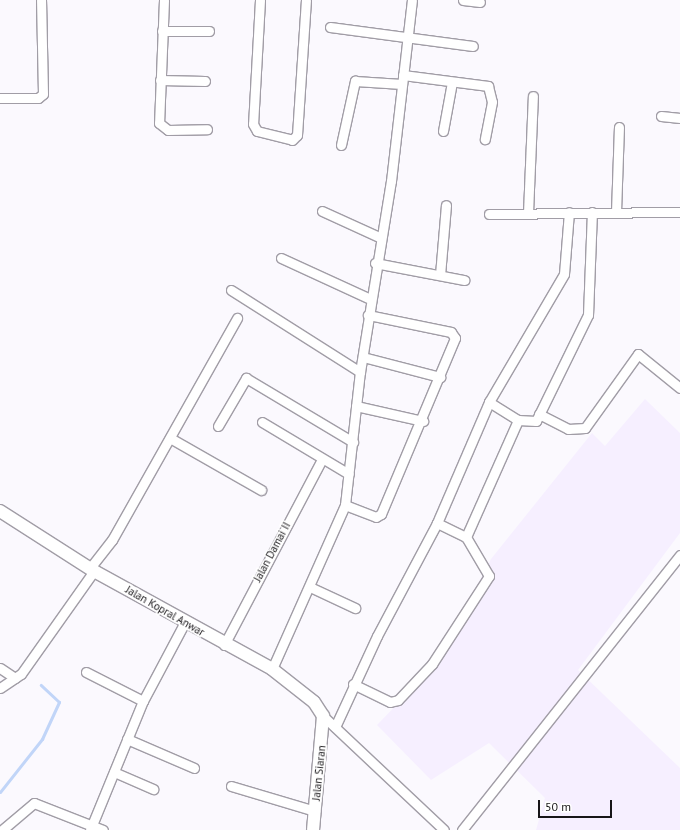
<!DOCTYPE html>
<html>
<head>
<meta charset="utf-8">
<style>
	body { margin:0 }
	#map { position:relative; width:680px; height:830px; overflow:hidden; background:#fbf9fe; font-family:"PT Sans",sans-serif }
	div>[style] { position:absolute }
	.built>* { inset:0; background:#f6efff }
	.stream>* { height:3px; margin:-1.5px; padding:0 1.5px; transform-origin:1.5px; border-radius:1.5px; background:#c1d5f8 }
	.roads { filter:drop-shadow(1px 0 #a19da6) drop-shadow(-1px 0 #a19da6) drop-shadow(0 1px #a19da6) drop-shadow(0 -1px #a19da6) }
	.street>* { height:9px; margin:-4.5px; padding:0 4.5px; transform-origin:4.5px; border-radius:4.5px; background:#fff }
	.secondary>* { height:12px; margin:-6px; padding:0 6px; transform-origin:6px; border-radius:6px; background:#fff }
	span { translate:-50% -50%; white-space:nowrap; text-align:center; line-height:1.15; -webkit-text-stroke:3.5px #fff; paint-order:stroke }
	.street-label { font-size:11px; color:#171518 }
	.scale { position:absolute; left:538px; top:800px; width:74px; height:18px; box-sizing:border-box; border:2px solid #171518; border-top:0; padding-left:5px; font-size:12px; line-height:14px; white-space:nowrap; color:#171518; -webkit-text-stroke:3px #fff; paint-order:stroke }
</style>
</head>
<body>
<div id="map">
	<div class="built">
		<i style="clip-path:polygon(645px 399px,680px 433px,680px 533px,578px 670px,680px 768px,680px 830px,536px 830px,545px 798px,489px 743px,431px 780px,377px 725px,437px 663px,491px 559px,592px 433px,605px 446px)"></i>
	</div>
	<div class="stream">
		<i style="left:0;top:792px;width:68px;rotate:-51.6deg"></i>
		<i style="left:42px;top:739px;width:41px;rotate:-65.3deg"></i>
		<i style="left:59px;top:702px;width:25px;rotate:-137deg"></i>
	</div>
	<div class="roads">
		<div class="street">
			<i style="left:164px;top:0;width:123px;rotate:92.3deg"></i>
			<i style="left:159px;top:123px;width:11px;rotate:38deg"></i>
			<i style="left:168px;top:130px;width:39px;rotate:-1deg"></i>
			<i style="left:260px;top:0;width:124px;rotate:93.2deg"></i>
			<i style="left:253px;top:124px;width:8px;rotate:60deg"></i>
			<i style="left:257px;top:131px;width:36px;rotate:14deg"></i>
			<i style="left:292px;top:140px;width:7px;rotate:-45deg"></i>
			<i style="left:297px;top:135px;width:135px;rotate:-86.2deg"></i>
			<i style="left:463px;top:0;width:17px;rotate:7deg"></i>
			<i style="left:330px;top:27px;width:144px;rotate:7.6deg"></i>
			<i style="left:162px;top:31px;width:47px"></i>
			<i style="left:403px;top:75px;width:86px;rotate:7.4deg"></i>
			<i style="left:488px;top:86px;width:16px;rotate:76deg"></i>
			<i style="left:492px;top:102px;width:38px;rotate:101deg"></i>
			<i style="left:160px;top:80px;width:45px;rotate:1.3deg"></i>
			<i style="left:0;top:98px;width:38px"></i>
			<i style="left:38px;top:98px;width:6px;rotate:-39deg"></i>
			<i style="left:43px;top:94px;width:94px;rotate:-91.2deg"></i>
			<i style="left:661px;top:116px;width:19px;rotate:6deg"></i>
			<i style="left:443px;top:131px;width:50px;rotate:-79.6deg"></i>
			<i style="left:341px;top:145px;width:66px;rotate:-77.7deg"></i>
			<i style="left:355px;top:81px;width:47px;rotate:3.7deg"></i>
			<i style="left:322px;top:211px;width:63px;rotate:24.5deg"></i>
			<i style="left:616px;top:212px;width:85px;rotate:-88deg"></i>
			<i style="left:528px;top:213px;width:117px;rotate:-87.6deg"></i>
			<i style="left:489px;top:214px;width:191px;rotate:-0.6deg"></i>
			<i style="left:281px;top:258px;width:98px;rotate:24.7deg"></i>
			<i style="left:375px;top:263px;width:91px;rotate:10.8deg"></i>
			<i style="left:440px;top:275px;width:70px;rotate:-85.1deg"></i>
			<i style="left:231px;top:290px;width:153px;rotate:32.4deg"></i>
			<i style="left:363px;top:357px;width:80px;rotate:14.6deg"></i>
			<i style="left:489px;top:402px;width:34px;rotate:32deg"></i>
			<i style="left:518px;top:420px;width:18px;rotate:3deg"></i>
			<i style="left:536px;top:421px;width:118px;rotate:-63.9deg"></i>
			<i style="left:588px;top:315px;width:103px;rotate:-87.8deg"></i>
			<i style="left:356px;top:406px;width:69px;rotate:12.6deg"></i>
			<i style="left:539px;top:414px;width:33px;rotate:27deg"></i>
			<i style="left:568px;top:429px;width:17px;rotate:-3deg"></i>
			<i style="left:585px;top:428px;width:91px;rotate:-54.4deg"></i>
			<i style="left:638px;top:354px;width:54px;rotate:39deg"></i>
			<i style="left:262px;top:422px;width:101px;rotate:30.9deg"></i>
			<i style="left:218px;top:426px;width:56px;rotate:-59.7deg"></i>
			<i style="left:246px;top:378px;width:125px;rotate:30.9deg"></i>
			<i style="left:170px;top:438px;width:105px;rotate:29.7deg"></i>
			<i style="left:345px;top:505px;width:33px;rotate:21deg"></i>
			<i style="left:376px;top:517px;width:6px;rotate:-31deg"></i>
			<i style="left:381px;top:514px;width:191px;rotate:-67.2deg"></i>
			<i style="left:455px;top:338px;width:7px;rotate:-124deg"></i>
			<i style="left:451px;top:332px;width:85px;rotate:-168.4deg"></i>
			<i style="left:437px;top:523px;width:32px;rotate:26deg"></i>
			<i style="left:90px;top:568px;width:36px;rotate:-52deg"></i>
			<i style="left:112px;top:540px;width:255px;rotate:-60.6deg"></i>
			<i style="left:310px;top:587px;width:50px;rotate:25deg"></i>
			<i style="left:224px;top:645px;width:210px;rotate:-62.2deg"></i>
			<i style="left:0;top:668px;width:18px;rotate:34deg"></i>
			<i style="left:272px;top:669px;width:180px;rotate:-66deg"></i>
			<i style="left:345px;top:505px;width:134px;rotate:-83.6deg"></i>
			<i style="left:360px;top:372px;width:193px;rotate:-80.8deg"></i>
			<i style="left:391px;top:181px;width:182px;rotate:-83.4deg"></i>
			<i style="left:86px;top:672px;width:64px;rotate:27deg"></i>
			<i style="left:353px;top:684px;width:41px;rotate:25.9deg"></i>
			<i style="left:390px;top:702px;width:8px;rotate:-14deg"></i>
			<i style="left:398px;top:700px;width:50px;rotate:-46.6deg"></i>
			<i style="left:432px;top:664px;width:105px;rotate:-57.1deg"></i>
			<i style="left:489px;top:576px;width:45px;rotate:-120.5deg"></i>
			<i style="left:466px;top:537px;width:128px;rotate:-66deg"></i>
			<i style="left:0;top:688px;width:25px;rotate:-34deg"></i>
			<i style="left:21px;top:674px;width:126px;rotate:-54.7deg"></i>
			<i style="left:323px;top:716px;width:166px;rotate:43.3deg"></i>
			<i style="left:335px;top:727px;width:100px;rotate:-65.2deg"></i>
			<i style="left:377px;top:636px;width:128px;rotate:-62deg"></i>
			<i style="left:437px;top:523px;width:132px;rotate:-66.7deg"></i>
			<i style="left:489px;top:402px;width:148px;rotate:-59.6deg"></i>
			<i style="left:564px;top:274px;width:62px;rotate:-85.4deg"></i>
			<i style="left:127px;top:739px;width:73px;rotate:23.4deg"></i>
			<i style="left:114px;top:772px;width:43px;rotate:23.6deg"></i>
			<i style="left:231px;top:786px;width:88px;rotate:16.6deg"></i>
			<i style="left:2px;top:830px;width:42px;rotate:-40.2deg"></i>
			<i style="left:34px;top:803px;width:74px;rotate:21.4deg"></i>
			<i style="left:90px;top:830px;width:139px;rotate:-67.7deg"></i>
			<i style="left:143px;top:701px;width:89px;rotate:-62deg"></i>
			<i style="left:462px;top:830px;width:351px;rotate:-51.6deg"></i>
		</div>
		<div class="secondary">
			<i style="left:0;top:511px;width:112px;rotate:32.6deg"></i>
			<i style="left:94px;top:571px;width:203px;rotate:28.8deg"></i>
			<i style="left:272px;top:669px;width:53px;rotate:38.2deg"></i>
			<i style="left:314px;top:702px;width:17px;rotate:57deg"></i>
			<i style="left:323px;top:716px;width:114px;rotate:95deg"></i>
		</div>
	</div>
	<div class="street-label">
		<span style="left:272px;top:552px;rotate:-62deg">Jalan Damai II</span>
		<span style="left:165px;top:611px;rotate:30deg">Jalan Kopral Anwar</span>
		<span style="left:319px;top:773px;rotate:-84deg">Jalan Siaran</span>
	</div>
	<div class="scale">50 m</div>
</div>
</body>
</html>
